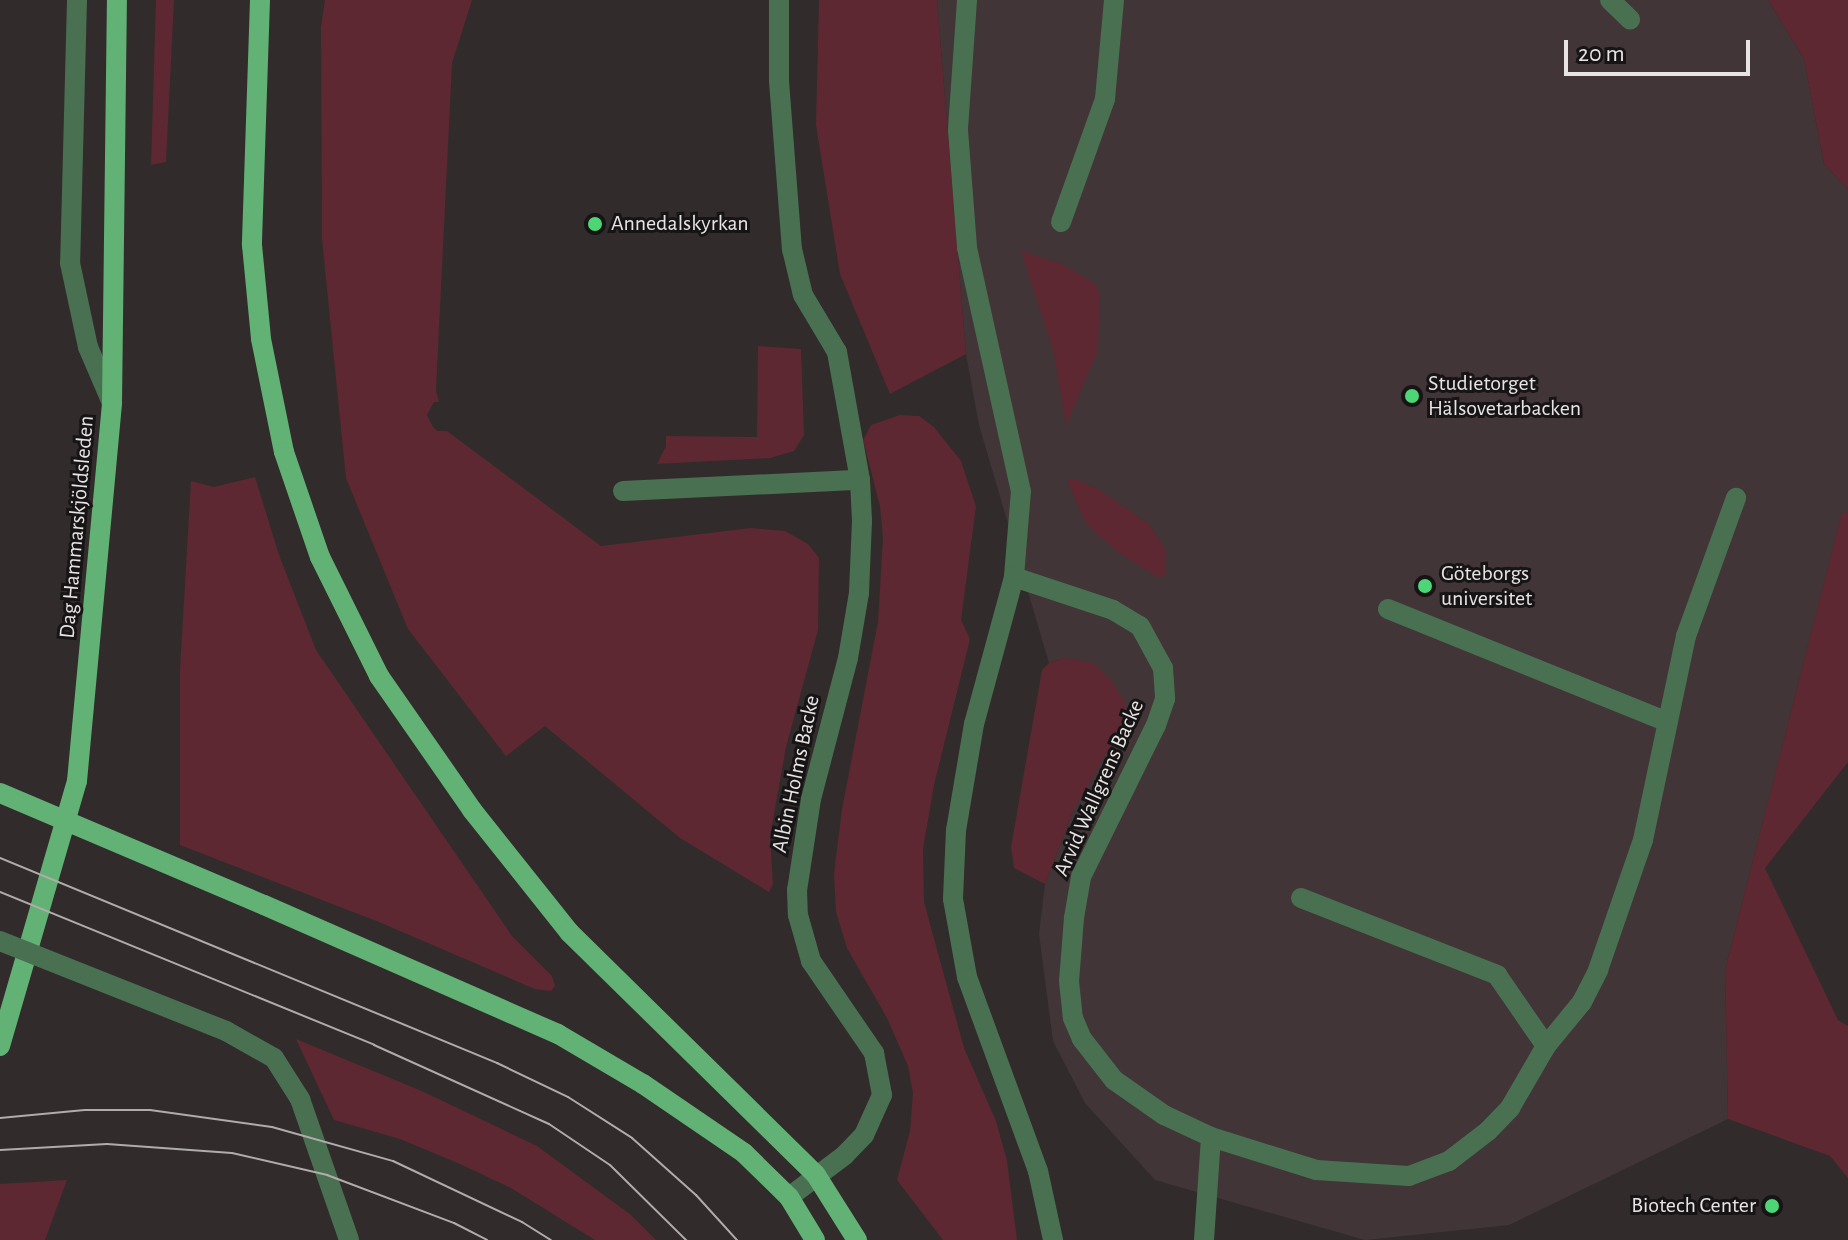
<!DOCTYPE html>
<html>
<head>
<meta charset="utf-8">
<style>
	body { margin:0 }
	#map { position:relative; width:1848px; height:1240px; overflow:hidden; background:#312b2c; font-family:"Alegreya Sans",sans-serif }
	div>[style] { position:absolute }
	.built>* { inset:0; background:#413537 }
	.green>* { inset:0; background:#5d2832 }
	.lane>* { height:20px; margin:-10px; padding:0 10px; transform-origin:10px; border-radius:10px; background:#4a7052 }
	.street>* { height:20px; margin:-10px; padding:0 10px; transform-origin:10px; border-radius:10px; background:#4a7052 }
	.primary>* { height:20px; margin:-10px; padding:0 10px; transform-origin:10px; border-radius:10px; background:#61b274 }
	.tram>* { height:2px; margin:-1px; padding:0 1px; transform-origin:1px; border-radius:1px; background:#b1acac }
	.lane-bridge>* { height:20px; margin:-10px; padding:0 10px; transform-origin:10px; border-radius:10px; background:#4a7052 }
	.primary-bridge>* { height:20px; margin:-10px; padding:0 10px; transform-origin:10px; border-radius:10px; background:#61b274 }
	.dots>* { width:22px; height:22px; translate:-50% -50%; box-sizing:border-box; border:4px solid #171415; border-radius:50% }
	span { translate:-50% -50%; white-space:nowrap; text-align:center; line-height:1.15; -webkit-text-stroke:6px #171415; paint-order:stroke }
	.poi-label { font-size:22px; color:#e8e4e4 }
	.left { translate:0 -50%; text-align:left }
	.right { translate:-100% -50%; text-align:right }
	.street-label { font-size:22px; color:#e8e4e4 }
	.scale { position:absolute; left:1564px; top:40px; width:186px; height:36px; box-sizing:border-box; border:4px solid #e8e4e4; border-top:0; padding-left:10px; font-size:24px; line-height:28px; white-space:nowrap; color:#e8e4e4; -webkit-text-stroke:6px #171415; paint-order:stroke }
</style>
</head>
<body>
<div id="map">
	<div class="built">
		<i style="clip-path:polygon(937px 0,1768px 0,1804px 59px,1824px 164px,1848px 189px,1848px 514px,1842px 513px,1725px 970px,1728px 1119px,1509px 1225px,1365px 1240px,1155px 1180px,1085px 1103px,1053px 1041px,1039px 934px,1045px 884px,1074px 809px,1065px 658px,1049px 663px,979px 425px,966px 354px)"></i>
	</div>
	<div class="green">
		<i style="clip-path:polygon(156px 0,174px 0,166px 162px,151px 165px)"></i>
		<i style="clip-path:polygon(325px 0,472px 0,452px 63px,436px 390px,439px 402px,434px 402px,427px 415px,433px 427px,437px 431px,447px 431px,601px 546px,751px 528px,785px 531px,808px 544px,819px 558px,818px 630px,786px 747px,770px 836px,773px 884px,769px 892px,680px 838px,545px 726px,506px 756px,408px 629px,346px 478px,322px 239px,321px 27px)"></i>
		<i style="clip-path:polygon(819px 0,937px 0,966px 354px,890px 394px,840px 274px,816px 125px)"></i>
		<i style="clip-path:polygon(1768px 0,1848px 0,1848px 189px,1824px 164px,1804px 59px)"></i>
		<i style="clip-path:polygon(1021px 251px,1062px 264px,1095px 284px,1100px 295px,1098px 350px,1066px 425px,1054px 353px)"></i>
		<i style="clip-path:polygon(758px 346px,801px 349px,804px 435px,794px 451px,770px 458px,657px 464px,666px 446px,666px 436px,757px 437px)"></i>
		<i style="clip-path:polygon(900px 415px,919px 416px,934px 427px,961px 461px,976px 506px,961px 620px,970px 639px,934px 785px,923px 849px,924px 902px,964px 1048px,996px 1121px,1007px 1161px,1017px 1240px,943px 1240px,897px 1180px,910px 1131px,913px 1093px,908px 1066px,887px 1018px,847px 948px,836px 912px,834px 874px,842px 809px,878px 622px,883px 538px,880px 506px,863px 440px,871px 425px)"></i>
		<i style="clip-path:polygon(255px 477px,279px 555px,316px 650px,512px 936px,552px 976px,555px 986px,551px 991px,535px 989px,379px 922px,180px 845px,180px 670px,191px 481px,214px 487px)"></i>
		<i style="clip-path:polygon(1067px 480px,1077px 480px,1098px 489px,1149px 524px,1166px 550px,1165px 575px,1159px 578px,1119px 553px,1086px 524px)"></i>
		<i style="clip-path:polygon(1842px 512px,1848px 514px,1848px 762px,1765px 868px,1838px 1020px,1848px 1026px,1848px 1178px,1830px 1156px,1728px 1119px,1725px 970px)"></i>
		<i style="clip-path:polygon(1065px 658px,1093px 663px,1111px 680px,1125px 702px,1124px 723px,1074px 809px,1045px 884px,1014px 868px,1011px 847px,1042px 670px,1049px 663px)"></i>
		<i style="clip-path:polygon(296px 1039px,424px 1092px,537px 1146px,631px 1215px,656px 1240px,595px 1240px,511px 1188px,460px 1164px,400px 1139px,334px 1120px)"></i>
		<i style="clip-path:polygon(67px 1180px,45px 1240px,0 1240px,0 1184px)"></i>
	</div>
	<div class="lane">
		<i style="left:77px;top:0;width:263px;rotate:91.5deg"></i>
		<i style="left:70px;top:263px;width:86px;rotate:77.9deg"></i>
		<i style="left:88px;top:347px;width:61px;rotate:66.8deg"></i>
		<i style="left:779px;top:0;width:81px;rotate:90deg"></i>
		<i style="left:779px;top:81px;width:169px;rotate:85.6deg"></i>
		<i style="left:792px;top:249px;width:47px;rotate:76.6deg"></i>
		<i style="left:803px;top:295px;width:66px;rotate:59.2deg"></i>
		<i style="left:837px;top:352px;width:130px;rotate:79.8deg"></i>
		<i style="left:860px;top:480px;width:41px;rotate:87.2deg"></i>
		<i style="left:862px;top:521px;width:72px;rotate:92.4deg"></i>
		<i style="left:859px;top:593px;width:66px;rotate:99.6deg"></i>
		<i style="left:848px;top:658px;width:146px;rotate:104.7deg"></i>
		<i style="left:811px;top:799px;width:92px;rotate:98.7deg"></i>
		<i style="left:797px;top:890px;width:25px;rotate:88deg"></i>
		<i style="left:798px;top:915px;width:48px;rotate:74.2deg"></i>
		<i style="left:811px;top:961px;width:112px;rotate:55.6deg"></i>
		<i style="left:874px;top:1053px;width:43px;rotate:79.2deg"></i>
		<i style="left:882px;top:1095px;width:44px;rotate:114.2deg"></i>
		<i style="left:864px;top:1135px;width:28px;rotate:134deg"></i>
		<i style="left:845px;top:1155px;width:70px;rotate:143.1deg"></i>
		<i style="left:1610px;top:0;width:28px;rotate:44deg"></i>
		<i style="left:1061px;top:222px;width:131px;rotate:-70.3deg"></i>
		<i style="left:1105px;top:99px;width:99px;rotate:-84.8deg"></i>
		<i style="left:623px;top:491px;width:237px;rotate:-2.7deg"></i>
		<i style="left:1388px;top:609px;width:301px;rotate:22deg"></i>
		<i style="left:1301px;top:898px;width:211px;rotate:21.4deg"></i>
		<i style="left:1497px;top:975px;width:86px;rotate:55.4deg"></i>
		<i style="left:1546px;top:1046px;width:57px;rotate:-50.7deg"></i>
		<i style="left:1582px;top:1002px;width:36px;rotate:-63deg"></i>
		<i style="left:1598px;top:970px;width:138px;rotate:-70.9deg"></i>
		<i style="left:1643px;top:840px;width:208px;rotate:-78.1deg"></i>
		<i style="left:1686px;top:636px;width:147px;rotate:-70.1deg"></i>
		<i style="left:226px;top:1031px;width:55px;rotate:29.4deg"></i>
		<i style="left:274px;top:1058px;width:49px;rotate:57.6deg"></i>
		<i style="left:300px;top:1099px;width:149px;rotate:70.8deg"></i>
	</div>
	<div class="street">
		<i style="left:967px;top:0;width:130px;rotate:94deg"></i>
		<i style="left:958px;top:130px;width:118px;rotate:85.6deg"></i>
		<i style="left:967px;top:248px;width:249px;rotate:77.5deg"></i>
		<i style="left:1021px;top:491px;width:86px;rotate:94.7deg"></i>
		<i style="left:1014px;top:577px;width:152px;rotate:105.2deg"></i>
		<i style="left:974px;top:724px;width:108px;rotate:99.6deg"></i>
		<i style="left:956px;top:830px;width:69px;rotate:92.5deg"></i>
		<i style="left:953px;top:899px;width:79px;rotate:79.8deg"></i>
		<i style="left:967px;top:977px;width:207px;rotate:69.9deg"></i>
		<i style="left:1038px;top:1171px;width:71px;rotate:77.7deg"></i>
		<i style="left:1014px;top:577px;width:104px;rotate:18.4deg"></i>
		<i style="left:1113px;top:610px;width:31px;rotate:31deg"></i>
		<i style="left:1140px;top:626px;width:48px;rotate:61.3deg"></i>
		<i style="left:1163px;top:668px;width:31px;rotate:86deg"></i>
		<i style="left:1165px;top:699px;width:28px;rotate:109deg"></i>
		<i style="left:1156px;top:725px;width:169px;rotate:116.3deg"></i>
		<i style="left:1081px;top:877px;width:42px;rotate:99.7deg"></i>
		<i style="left:1074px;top:918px;width:63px;rotate:94.5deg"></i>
		<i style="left:1069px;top:981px;width:37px;rotate:84deg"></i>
		<i style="left:1073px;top:1018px;width:23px;rotate:67deg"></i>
		<i style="left:1082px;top:1039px;width:52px;rotate:52deg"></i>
		<i style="left:1114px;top:1080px;width:61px;rotate:35deg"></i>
		<i style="left:1164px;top:1115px;width:52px;rotate:25.1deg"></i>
		<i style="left:1211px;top:1137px;width:110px;rotate:17.4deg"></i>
		<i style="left:1316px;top:1170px;width:93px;rotate:3.7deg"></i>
		<i style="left:1409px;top:1176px;width:43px;rotate:-20.6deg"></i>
		<i style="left:1449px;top:1161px;width:49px;rotate:-37.6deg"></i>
		<i style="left:1488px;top:1131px;width:32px;rotate:-46deg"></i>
		<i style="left:1510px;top:1108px;width:72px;rotate:-59.9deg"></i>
		<i style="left:1204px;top:1240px;width:103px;rotate:-86.1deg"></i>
	</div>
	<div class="primary">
		<i style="left:260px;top:0;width:245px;rotate:91.9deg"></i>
		<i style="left:252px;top:245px;width:94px;rotate:84.5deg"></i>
		<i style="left:261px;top:339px;width:115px;rotate:78.5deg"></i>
		<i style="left:284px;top:452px;width:111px;rotate:71.1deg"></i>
		<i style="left:320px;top:557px;width:133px;rotate:63.6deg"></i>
		<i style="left:379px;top:676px;width:163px;rotate:55.2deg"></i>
		<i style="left:472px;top:810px;width:156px;rotate:51.5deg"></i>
		<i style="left:569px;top:932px;width:346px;rotate:44.5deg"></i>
		<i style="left:816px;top:1175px;width:77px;rotate:57.8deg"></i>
		<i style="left:264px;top:905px;width:321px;rotate:23.7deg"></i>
		<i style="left:558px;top:1034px;width:99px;rotate:30.5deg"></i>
		<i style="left:643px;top:1084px;width:122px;rotate:34.3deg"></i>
		<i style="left:744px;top:1153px;width:63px;rotate:44.4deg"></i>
		<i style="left:789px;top:1197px;width:50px;rotate:58.8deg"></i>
		<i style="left:0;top:1046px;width:276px;rotate:-73.8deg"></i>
		<i style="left:77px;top:781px;width:380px;rotate:-84.7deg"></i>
		<i style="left:112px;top:403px;width:403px;rotate:-89.3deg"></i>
	</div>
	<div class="tram">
		<i style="left:0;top:858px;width:538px;rotate:22.41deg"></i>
		<i style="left:497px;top:1063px;width:79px;rotate:25.6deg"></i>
		<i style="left:568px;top:1097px;width:76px;rotate:32.6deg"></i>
		<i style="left:632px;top:1138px;width:86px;rotate:41.7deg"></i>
		<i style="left:696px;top:1195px;width:61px;rotate:47.7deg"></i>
		<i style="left:0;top:892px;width:404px;rotate:22.2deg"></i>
		<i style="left:374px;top:1045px;width:192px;rotate:24.3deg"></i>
		<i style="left:549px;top:1124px;width:73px;rotate:33.9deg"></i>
		<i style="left:610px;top:1165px;width:107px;rotate:44.6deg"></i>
		<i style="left:0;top:1118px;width:85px;rotate:-5.4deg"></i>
		<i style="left:85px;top:1110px;width:65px"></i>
		<i style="left:150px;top:1110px;width:123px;rotate:7.9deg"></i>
		<i style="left:272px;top:1127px;width:126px;rotate:15.7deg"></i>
		<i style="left:393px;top:1161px;width:143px;rotate:25.3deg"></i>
		<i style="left:522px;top:1222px;width:34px;rotate:32deg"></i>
		<i style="left:0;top:1150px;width:107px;rotate:-3.2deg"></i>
		<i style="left:107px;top:1144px;width:125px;rotate:4.1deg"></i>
		<i style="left:232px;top:1153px;width:98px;rotate:13deg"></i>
		<i style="left:327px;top:1175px;width:136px;rotate:20.7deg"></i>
		<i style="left:454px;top:1223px;width:37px;rotate:27deg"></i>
	</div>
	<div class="lane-bridge">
		<i style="left:0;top:941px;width:243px;rotate:21.7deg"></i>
	</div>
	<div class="primary-bridge">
		<i style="left:0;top:793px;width:287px;rotate:23deg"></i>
	</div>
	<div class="dots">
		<i style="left:595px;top:224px;background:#4cd676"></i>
		<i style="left:1412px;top:396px;background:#4cd676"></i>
		<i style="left:1425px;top:586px;background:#4cd676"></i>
		<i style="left:1772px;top:1206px;background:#4cd676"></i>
	</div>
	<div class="poi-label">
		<span class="left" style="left:611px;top:224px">Annedalskyrkan</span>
		<span class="left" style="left:1428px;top:396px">Studietorget<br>Hälsovetarbacken</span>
		<span class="left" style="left:1441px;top:586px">Göteborgs<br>universitet</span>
		<span class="right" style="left:1756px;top:1206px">Biotech Center</span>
	</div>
	<div class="street-label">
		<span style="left:77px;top:527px;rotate:-85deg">Dag Hammarskjöldsleden</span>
		<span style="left:796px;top:774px;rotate:-78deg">Albin Holms Backe</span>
		<span style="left:1099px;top:788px;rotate:-66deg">Arvid Wallgrens Backe</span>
	</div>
	<div class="scale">20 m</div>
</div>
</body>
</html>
